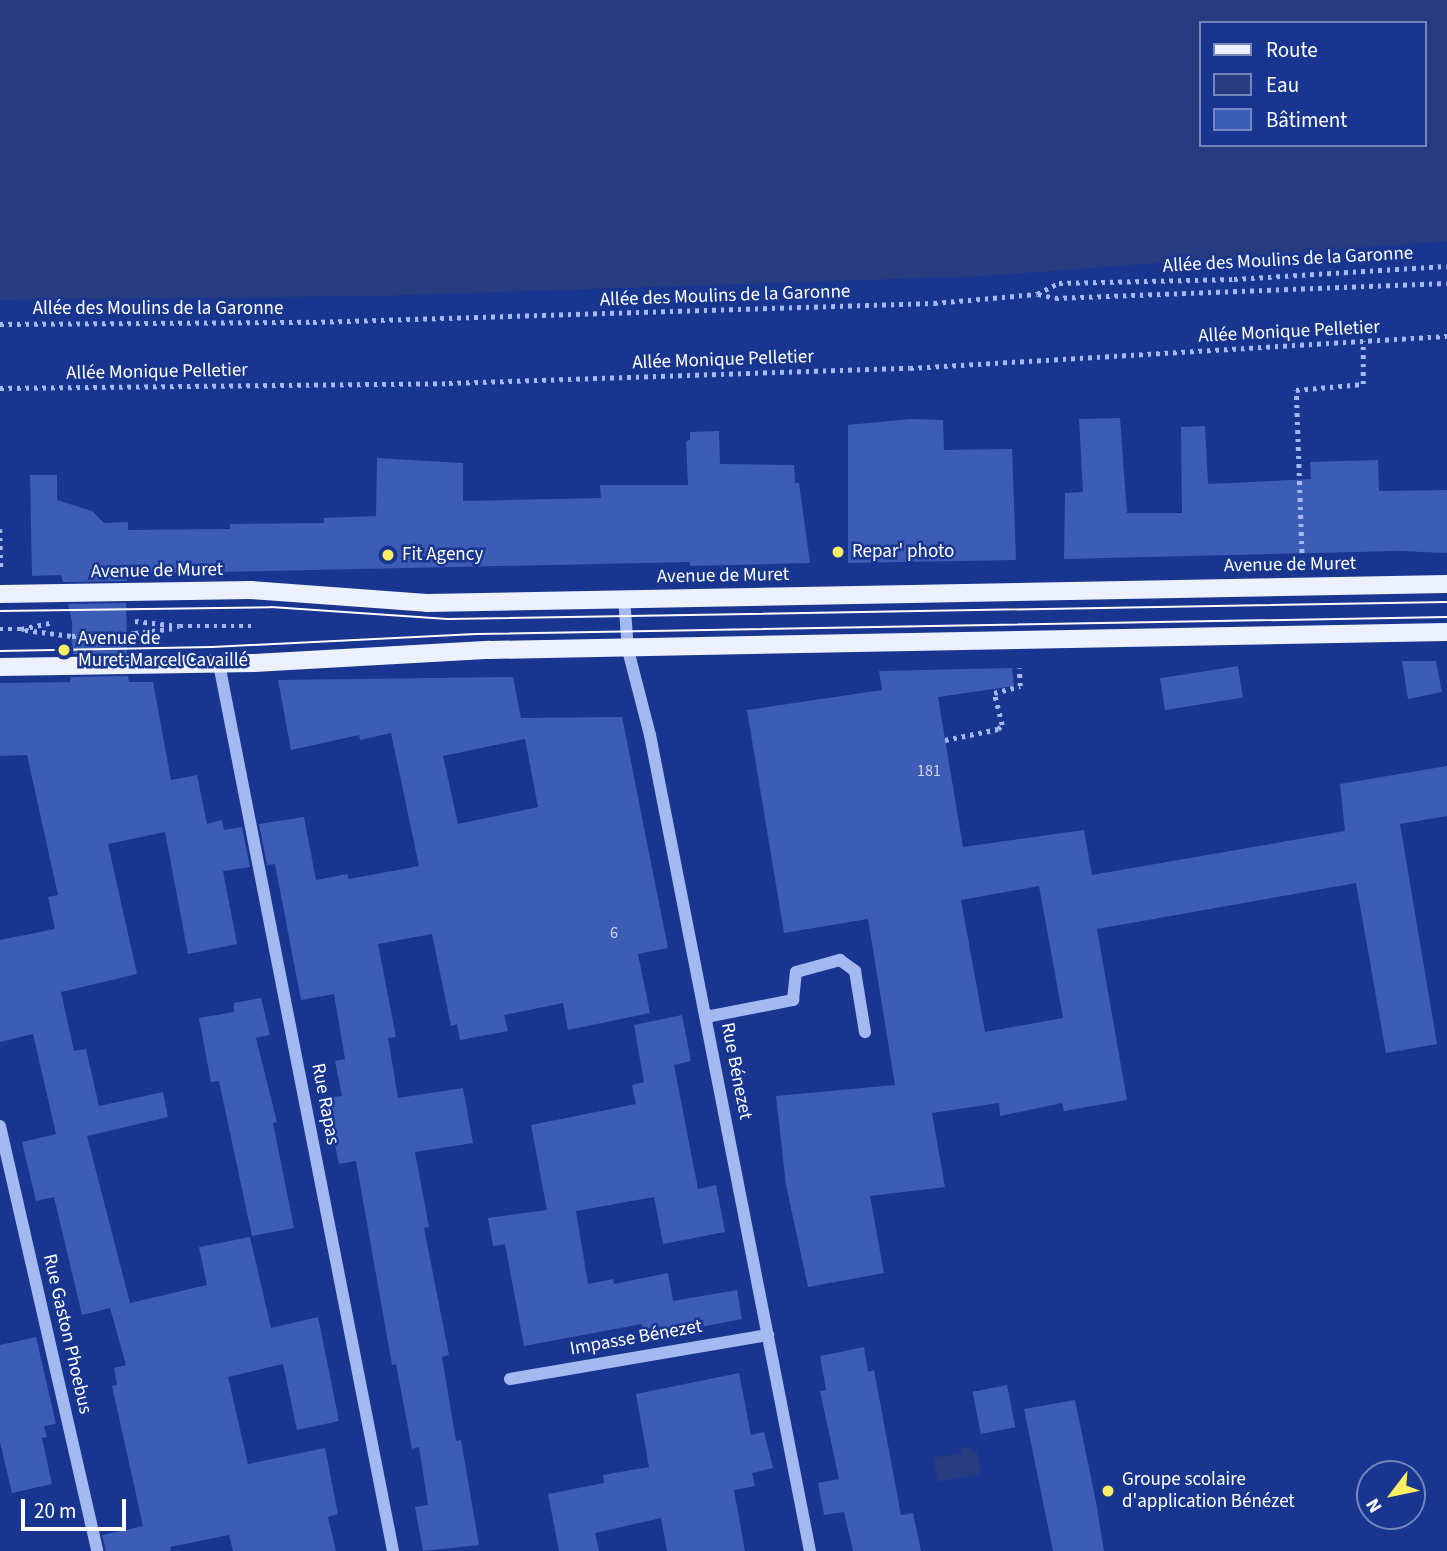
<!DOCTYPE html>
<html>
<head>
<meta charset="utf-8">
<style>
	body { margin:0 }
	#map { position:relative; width:1447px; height:1551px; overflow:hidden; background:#18368f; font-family:"Source Sans 3",sans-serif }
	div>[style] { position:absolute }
	.water>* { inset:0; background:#263c7f }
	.building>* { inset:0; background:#3c5cb5; transform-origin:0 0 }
	.path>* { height:4.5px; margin-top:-2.25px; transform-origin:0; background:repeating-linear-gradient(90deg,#a4b9ef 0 3.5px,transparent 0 8.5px) }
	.minor>* { height:12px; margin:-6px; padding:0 6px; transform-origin:6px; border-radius:6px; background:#a4b9ef }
	.major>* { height:18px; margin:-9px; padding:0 9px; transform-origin:9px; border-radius:9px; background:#edf0ff }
	.tram>* { height:2px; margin:-1px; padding:0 1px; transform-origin:1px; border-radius:1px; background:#fff }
	.dots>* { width:19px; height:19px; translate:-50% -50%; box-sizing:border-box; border:4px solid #18368f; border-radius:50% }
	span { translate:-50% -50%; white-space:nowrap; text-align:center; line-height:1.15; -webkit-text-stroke:5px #18368f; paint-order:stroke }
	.number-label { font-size:16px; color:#ced6ec }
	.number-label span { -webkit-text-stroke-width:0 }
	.street-label { font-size:19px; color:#fff }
	.poi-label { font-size:19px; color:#fff }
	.left { translate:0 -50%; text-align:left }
	.legend { position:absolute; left:1199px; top:21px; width:228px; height:126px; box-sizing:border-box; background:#18368f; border:2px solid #7486bc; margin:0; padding:9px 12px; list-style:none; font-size:21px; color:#fff }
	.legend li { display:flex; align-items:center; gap:14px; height:35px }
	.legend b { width:35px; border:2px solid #7486bc }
	.north { position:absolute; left:1356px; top:1460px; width:70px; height:70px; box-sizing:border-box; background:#18368f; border:2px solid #7486bc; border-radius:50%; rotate:238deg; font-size:19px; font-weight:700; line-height:28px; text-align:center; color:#fff }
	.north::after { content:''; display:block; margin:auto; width:24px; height:32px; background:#ffee63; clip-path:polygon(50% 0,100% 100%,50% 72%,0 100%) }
	.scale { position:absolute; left:21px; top:1499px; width:105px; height:32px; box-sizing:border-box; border:4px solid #fff; border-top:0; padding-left:9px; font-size:21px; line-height:24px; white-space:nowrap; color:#fff; -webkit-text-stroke:5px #18368f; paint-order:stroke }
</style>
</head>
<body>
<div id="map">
	<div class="water">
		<i style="clip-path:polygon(evenodd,0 0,1447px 0,1447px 241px,986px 276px,378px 296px,0 300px,0 0,1200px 23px,1424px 23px,1424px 145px,1200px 145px,1200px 23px)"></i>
		<i style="clip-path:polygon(970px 1446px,972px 1452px,977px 1451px,981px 1474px,938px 1482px,933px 1458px,961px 1453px,961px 1448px)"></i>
	</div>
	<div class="building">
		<i style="clip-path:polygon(1120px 418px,1127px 513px,1182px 513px,1181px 427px,1205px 426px,1208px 484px,1311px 479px,1310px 462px,1378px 460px,1379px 491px,1447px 490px,1447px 553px,1398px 551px,1064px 559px,1065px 493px,1083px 492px,1079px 419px)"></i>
		<i style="clip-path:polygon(910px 419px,943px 420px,944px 450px,1012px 449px,1016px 560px,848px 563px,848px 425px)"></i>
		<i style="clip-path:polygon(719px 431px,720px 464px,794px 465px,795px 483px,799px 483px,810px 563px,690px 566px,690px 562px,128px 574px,127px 581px,63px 582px,61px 575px,32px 576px,30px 475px,57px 475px,57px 500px,92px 511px,104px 523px,128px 522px,128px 530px,230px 529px,230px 524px,324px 523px,324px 518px,376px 516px,377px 458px,463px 463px,463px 501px,601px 498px,600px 485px,688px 485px,686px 441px,690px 440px,690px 432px)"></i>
		<i style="clip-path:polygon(126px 603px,127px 654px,72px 654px,72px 622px,68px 604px)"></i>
		<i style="clip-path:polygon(1402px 661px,1436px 661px,1442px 692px,1408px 699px)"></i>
		<i style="left:1238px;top:666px;width:32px;height:79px;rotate:81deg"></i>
		<i style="clip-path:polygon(evenodd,1012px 668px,1014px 686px,938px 697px,963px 847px,1084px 830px,1092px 875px,1345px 831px,1340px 784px,1447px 766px,1447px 816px,1400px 824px,1437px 1044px,1386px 1053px,1356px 883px,1097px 929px,1127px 1100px,1064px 1111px,1062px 1103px,1000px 1116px,999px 1103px,932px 1113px,945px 1187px,870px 1196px,884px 1273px,808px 1287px,786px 1185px,776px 1096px,895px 1085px,868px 919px,784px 933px,747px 710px,882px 690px,879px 671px,1012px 668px,1039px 886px,1063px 1018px,985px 1032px,961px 900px,1039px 886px)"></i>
		<i style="clip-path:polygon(128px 676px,129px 682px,153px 682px,171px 780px,197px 775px,207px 824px,222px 820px,224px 830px,242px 827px,250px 867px,223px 871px,237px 944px,188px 954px,165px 832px,108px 844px,137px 974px,61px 992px,74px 1051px,86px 1049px,99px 1106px,163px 1092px,168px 1117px,87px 1136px,130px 1303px,207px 1285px,199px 1247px,250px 1237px,271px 1328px,318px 1317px,339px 1421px,297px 1430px,283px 1364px,228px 1377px,248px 1464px,325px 1448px,338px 1514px,328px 1517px,336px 1551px,233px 1551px,229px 1535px,170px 1547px,171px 1551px,106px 1551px,102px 1535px,143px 1526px,112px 1386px,117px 1385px,114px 1368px,126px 1365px,110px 1308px,82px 1315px,54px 1197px,36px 1201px,22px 1142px,56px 1134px,33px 1034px,0 1042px,0 940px,55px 929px,48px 897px,58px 895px,27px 755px,0 756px,0 683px,70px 682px,71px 677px)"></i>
		<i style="clip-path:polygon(513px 677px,525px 739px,443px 756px,458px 824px,538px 807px,521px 718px,622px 717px,668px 948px,638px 954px,650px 1013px,568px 1030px,563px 1003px,504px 1015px,508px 1031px,460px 1040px,457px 1024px,451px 1026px,432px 934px,378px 944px,396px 1037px,388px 1038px,398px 1098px,463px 1088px,473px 1143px,415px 1152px,429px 1227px,424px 1228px,449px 1355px,442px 1357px,456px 1441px,461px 1440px,479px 1545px,423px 1551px,415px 1507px,428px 1505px,419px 1447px,412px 1449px,396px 1364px,392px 1365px,356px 1161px,339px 1164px,325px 1098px,342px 1096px,335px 1061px,345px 1059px,334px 994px,301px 1000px,275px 864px,267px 865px,259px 824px,304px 817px,316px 880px,347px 874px,349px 879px,419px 866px,391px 733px,360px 740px,359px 735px,291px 750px,278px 680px)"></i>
		<i style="clip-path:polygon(261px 998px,270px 1035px,256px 1038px,277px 1122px,273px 1123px,294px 1228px,252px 1236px,219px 1081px,211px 1082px,199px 1018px,234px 1012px,234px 1003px)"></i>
		<i style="clip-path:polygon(682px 1015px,691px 1061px,674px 1065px,698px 1189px,716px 1185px,725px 1232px,663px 1244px,654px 1197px,576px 1211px,588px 1284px,613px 1279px,614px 1284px,668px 1273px,673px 1301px,737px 1290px,742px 1319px,645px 1338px,642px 1324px,524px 1346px,505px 1244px,493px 1246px,488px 1218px,547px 1210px,531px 1125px,636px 1104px,632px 1085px,644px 1082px,634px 1025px)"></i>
		<i style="clip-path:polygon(36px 1337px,56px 1424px,44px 1426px,47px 1437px,42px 1438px,52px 1484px,12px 1493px,0 1442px,0 1345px)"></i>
		<i style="clip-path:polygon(864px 1347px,868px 1372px,874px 1370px,901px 1515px,913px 1513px,921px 1551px,853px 1551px,844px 1512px,824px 1515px,818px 1483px,839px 1479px,820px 1391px,826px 1390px,820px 1356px)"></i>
		<i style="clip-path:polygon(739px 1373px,751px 1435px,764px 1432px,773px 1468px,752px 1473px,755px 1486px,734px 1490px,745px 1551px,667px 1551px,661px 1518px,595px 1533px,599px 1551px,559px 1551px,548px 1494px,604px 1483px,603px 1475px,649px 1467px,636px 1394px)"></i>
		<i style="left:1007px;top:1385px;width:43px;height:35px;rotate:79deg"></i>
		<i style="clip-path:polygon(1075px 1400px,1096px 1502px,1104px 1551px,1053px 1551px,1024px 1409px)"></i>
	</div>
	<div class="path">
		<i style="left:1038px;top:294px;width:17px;rotate:13deg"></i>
		<i style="left:1055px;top:298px;width:392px;rotate:-2.2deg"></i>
		<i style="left:0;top:324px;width:313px;rotate:-0.4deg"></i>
		<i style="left:313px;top:322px;width:621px;rotate:-1.75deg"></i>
		<i style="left:934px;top:303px;width:103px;rotate:-5deg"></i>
		<i style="left:1037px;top:294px;width:25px;rotate:-27deg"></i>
		<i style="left:1059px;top:283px;width:175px;rotate:-1.3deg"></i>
		<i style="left:1234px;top:279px;width:213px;rotate:-3.5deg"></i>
		<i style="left:0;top:388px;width:449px;rotate:-0.6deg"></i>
		<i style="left:449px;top:383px;width:461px;rotate:-1.9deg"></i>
		<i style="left:910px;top:368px;width:538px;rotate:-3.41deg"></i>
		<i style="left:0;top:529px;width:40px;rotate:88.6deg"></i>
		<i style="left:1302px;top:561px;width:171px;rotate:-92deg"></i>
		<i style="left:1296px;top:390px;width:67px;rotate:-5.1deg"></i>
		<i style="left:1363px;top:384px;width:43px;rotate:-90deg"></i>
		<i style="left:135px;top:621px;width:45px;rotate:6.3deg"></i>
		<i style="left:180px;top:626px;width:73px"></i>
		<i style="left:0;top:629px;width:21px"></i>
		<i style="left:21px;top:629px;width:33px;rotate:-12deg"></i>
		<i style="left:25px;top:630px;width:47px;rotate:7.3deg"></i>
		<i style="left:72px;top:636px;width:63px;rotate:-2.7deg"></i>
		<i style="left:135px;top:633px;width:38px;rotate:-7deg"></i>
		<i style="left:945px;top:740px;width:54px;rotate:-11.7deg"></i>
		<i style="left:998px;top:729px;width:6px;rotate:-45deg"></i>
		<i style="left:1002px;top:725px;width:33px;rotate:-104deg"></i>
		<i style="left:994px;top:693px;width:27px;rotate:-15deg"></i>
		<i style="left:1020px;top:686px;width:18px;rotate:-93deg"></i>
	</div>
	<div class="minor">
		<i style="left:624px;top:598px;width:52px;rotate:85.6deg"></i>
		<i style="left:628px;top:650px;width:88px;rotate:75.5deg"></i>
		<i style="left:650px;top:735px;width:832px;rotate:78.91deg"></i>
		<i style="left:219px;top:664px;width:904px;rotate:78.9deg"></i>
		<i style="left:706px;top:1017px;width:89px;rotate:-11.1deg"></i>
		<i style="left:793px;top:1000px;width:28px;rotate:-84deg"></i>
		<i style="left:796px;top:972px;width:46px;rotate:-15.3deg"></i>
		<i style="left:840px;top:960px;width:19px;rotate:36deg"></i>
		<i style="left:855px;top:971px;width:62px;rotate:80.7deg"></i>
		<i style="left:0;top:1126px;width:436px;rotate:77.1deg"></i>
		<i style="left:510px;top:1379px;width:262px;rotate:-9.7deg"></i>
	</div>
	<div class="major">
		<i style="left:0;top:594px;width:251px;rotate:-0.9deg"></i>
		<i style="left:251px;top:590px;width:176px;rotate:4.2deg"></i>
		<i style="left:427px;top:603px;width:1020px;rotate:-1.07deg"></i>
		<i style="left:0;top:667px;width:254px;rotate:-0.9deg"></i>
		<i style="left:254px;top:663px;width:236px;rotate:-3.2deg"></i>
		<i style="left:490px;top:650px;width:957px;rotate:-1.08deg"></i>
	</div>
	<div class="tram">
		<i style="left:0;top:611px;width:271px;rotate:-0.8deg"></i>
		<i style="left:271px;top:607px;width:177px;rotate:3.9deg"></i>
		<i style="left:448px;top:619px;width:999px;rotate:-0.97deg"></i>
		<i style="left:0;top:651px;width:212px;rotate:-1.1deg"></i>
		<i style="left:212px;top:647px;width:264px;rotate:-2.8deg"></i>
		<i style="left:476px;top:634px;width:971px;rotate:-1deg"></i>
	</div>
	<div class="dots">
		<i style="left:838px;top:552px;background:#ffee63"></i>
		<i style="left:388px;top:555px;background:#ffee63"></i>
		<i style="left:64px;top:650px;background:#ffee63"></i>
		<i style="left:1108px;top:1491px;background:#ffee63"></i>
	</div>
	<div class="number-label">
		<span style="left:929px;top:771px">181</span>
		<span style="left:614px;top:933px">6</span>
	</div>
	<div class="street-label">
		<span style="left:1288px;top:260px;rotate:-3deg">Allée des Moulins de la Garonne</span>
		<span style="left:725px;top:296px;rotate:-2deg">Allée des Moulins de la Garonne</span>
		<span style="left:158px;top:309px">Allée des Moulins de la Garonne</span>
		<span style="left:1289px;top:332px;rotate:-3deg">Allée Monique Pelletier</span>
		<span style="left:723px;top:360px;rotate:-2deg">Allée Monique Pelletier</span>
		<span style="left:157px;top:372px;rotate:-1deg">Allée Monique Pelletier</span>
		<span style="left:1290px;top:565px;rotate:-1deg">Avenue de Muret</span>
		<span style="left:157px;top:571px;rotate:-1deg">Avenue de Muret</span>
		<span style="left:723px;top:576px;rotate:-1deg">Avenue de Muret</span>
		<span style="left:736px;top:1071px;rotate:79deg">Rue Bénezet</span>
		<span style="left:325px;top:1104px;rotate:79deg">Rue Rapas</span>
		<span style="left:67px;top:1334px;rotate:77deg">Rue Gaston Phoebus</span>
		<span style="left:636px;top:1338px;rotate:-10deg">Impasse Bénezet</span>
	</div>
	<div class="poi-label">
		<span class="left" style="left:852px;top:552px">Repar' photo</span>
		<span class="left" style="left:402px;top:555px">Fit Agency</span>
		<span class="left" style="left:78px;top:650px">Avenue de<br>Muret-Marcel Cavaillé</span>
		<span class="left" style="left:1122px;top:1491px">Groupe scolaire<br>d'application Bénézet</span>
	</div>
	<ul class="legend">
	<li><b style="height:9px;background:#edf0ff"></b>Route</li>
	<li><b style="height:19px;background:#263c7f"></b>Eau</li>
	<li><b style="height:19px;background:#3c5cb5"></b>Bâtiment</li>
	</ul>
	<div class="north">N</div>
	<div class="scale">20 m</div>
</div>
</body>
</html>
